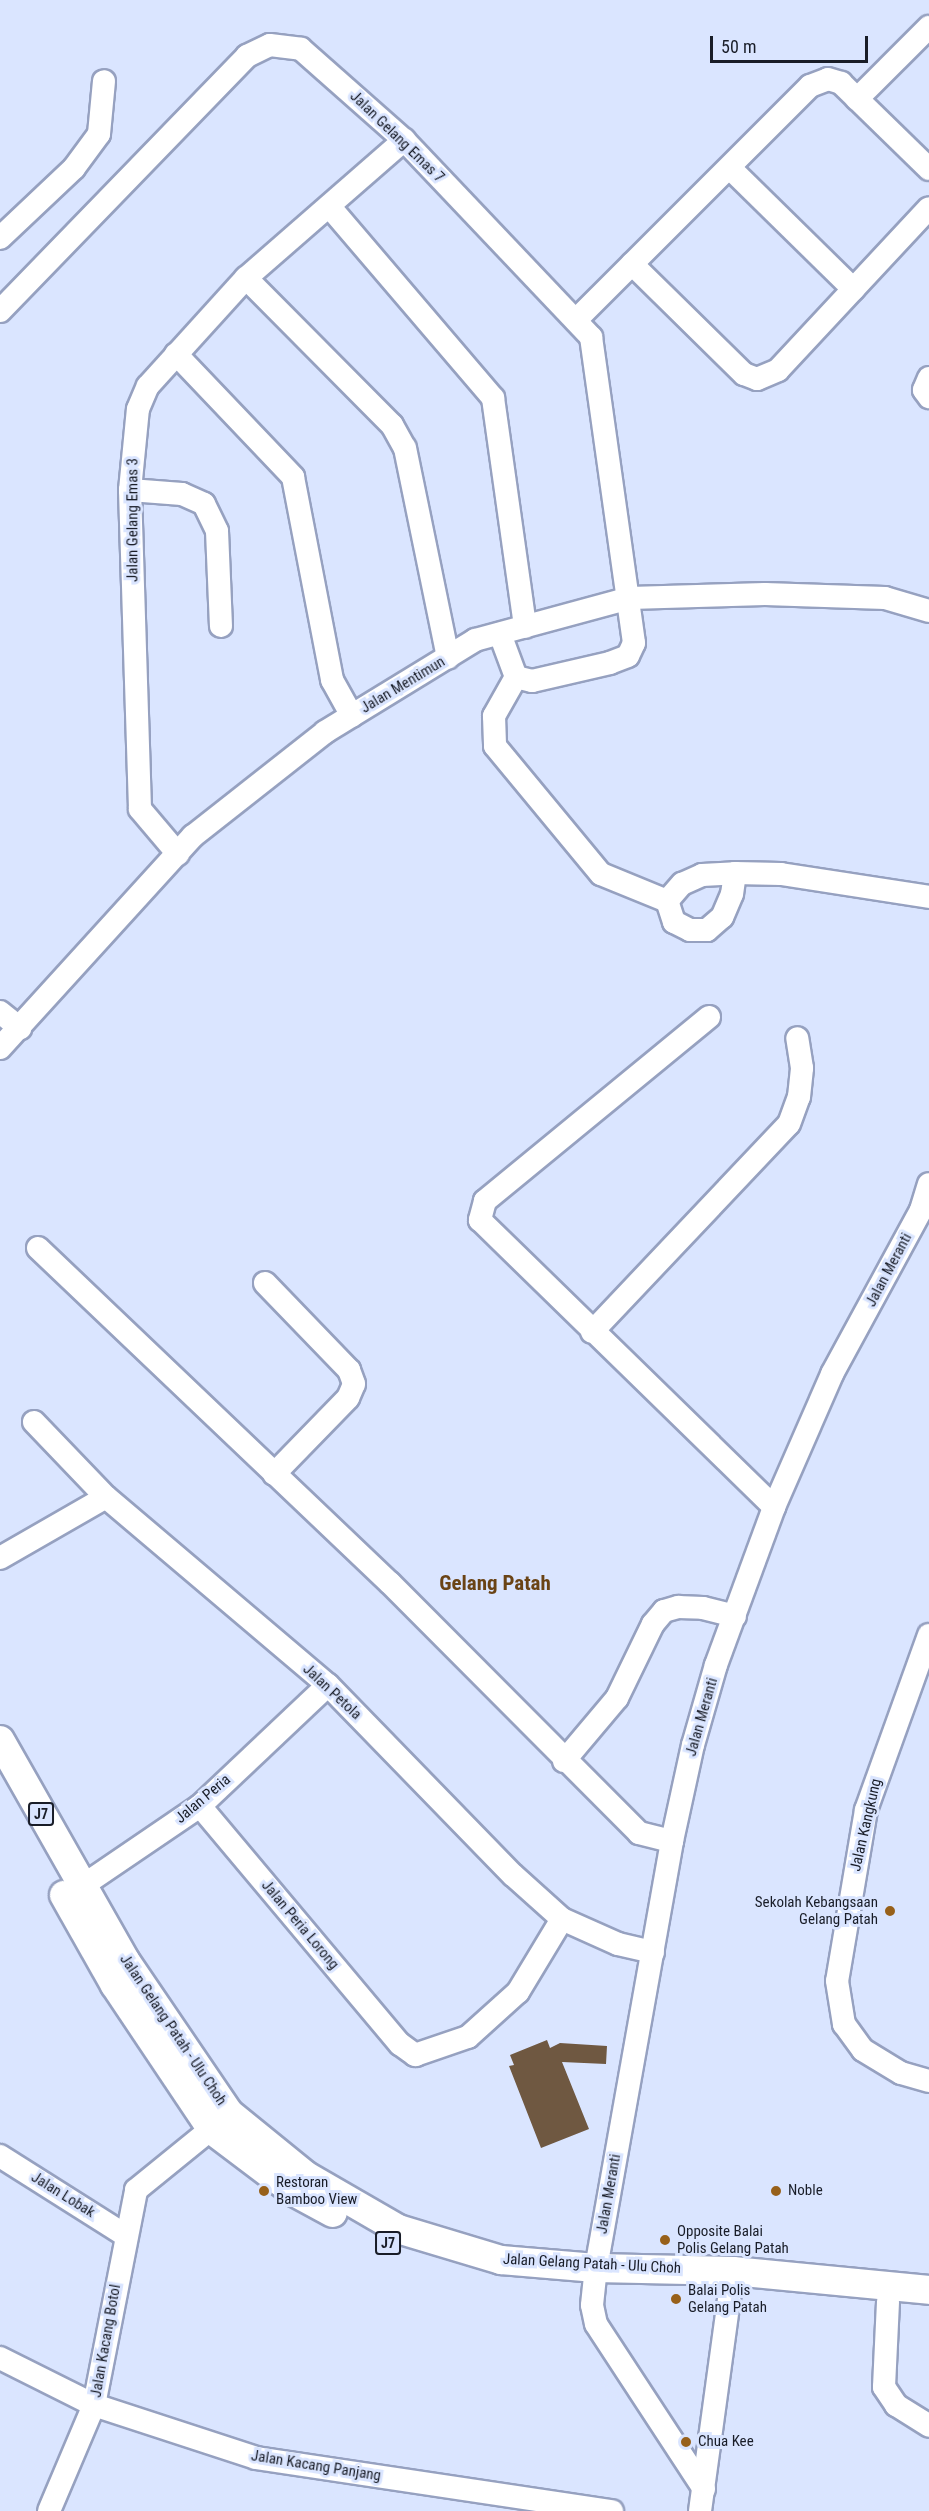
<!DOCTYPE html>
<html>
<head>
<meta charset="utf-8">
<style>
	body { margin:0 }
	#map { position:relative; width:929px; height:2511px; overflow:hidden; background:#dae5ff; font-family:"Roboto Condensed",sans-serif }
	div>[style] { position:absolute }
	.building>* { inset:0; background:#6f5841 }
	.roads { filter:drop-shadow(2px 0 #96a1c0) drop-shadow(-2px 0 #96a1c0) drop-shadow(0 2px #96a1c0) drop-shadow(0 -2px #96a1c0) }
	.minor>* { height:22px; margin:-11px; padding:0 11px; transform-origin:11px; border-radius:11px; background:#fff }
	.major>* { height:28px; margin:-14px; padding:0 14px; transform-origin:14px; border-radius:14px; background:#fff }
	.dots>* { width:16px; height:16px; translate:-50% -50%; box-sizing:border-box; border:3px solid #dae5ff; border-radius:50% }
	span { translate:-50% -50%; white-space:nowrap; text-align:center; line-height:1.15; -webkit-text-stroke:6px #dae5ff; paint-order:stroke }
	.shield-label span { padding:2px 4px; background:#dae5ff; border:2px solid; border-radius:4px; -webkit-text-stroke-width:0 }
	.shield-label { font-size:14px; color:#191d28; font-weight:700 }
	.street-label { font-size:15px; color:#191d28 }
	.poi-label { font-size:15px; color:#191d28 }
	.right { translate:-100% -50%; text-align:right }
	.left { translate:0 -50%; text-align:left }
	.district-label { font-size:21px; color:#6a4315; font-weight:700 }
	.scale { position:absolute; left:710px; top:36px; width:158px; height:27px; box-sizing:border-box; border:3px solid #191d28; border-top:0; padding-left:8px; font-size:18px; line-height:21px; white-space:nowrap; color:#191d28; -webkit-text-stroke:4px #dae5ff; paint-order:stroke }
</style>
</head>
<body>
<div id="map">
	<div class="building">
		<i style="clip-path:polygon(547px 2040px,550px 2048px,560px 2043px,607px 2046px,606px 2064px,562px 2062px,589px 2129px,541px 2148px,509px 2066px,514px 2065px,510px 2055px)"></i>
	</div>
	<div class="roads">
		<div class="minor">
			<i style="left:857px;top:99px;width:102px;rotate:-45deg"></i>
			<i style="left:730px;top:168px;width:173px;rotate:44.5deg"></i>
			<i style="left:329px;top:206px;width:253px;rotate:49.5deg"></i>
			<i style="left:493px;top:398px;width:231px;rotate:82deg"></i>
			<i style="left:0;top:238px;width:102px;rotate:-43.4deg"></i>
			<i style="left:74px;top:168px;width:42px;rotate:-53.7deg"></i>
			<i style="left:99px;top:134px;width:53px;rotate:-84.6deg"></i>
			<i style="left:632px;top:264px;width:157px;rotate:44.5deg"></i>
			<i style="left:744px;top:374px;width:14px;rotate:21deg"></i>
			<i style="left:757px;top:379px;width:23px;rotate:-23deg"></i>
			<i style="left:778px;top:370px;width:221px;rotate:-47deg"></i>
			<i style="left:246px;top:278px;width:207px;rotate:45.2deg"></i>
			<i style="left:392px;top:425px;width:26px;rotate:61deg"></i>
			<i style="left:405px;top:448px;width:214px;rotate:78.4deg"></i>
			<i style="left:0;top:311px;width:355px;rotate:-45.9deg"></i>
			<i style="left:247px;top:56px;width:25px;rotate:-26deg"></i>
			<i style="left:270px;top:45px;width:31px;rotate:7deg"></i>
			<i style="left:301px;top:49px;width:137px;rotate:41.5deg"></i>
			<i style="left:404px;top:140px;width:272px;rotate:46.5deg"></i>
			<i style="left:591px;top:337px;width:309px;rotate:82deg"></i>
			<i style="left:634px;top:643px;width:14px;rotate:115deg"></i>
			<i style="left:628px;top:656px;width:19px;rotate:159deg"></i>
			<i style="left:610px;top:663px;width:80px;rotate:167deg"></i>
			<i style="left:532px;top:681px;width:16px;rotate:-166deg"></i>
			<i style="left:516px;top:677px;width:46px;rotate:-110.4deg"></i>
			<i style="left:576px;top:320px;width:331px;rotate:-45deg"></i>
			<i style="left:810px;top:86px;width:19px;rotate:-21deg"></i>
			<i style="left:828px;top:79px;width:14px;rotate:17deg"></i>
			<i style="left:841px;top:83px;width:123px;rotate:44.3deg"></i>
			<i style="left:176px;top:354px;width:170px;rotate:46.4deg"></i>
			<i style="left:293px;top:477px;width:207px;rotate:79.1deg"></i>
			<i style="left:332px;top:680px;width:41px;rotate:60.9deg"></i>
			<i style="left:929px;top:378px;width:13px;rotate:113deg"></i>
			<i style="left:924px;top:390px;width:9px;rotate:54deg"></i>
			<i style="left:130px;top:490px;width:52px;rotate:4.4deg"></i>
			<i style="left:182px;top:494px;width:24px;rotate:24deg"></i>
			<i style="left:204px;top:504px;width:30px;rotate:64deg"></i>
			<i style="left:217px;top:531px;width:95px;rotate:87.6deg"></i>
			<i style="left:516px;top:677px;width:45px;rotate:119.4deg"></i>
			<i style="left:494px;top:716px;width:30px;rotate:88deg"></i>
			<i style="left:495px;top:746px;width:166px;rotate:50.4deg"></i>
			<i style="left:601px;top:874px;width:71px;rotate:22.2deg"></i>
			<i style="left:178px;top:854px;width:59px;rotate:-130.2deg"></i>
			<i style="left:140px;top:809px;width:319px;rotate:-91.8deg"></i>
			<i style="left:130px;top:490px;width:81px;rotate:-84.4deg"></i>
			<i style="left:138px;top:409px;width:25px;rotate:-67deg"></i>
			<i style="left:148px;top:386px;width:146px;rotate:-47.8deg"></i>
			<i style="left:246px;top:278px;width:210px;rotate:-41.1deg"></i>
			<i style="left:735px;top:873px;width:21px;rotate:98deg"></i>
			<i style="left:732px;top:894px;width:25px;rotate:113deg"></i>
			<i style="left:722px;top:917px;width:20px;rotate:139deg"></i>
			<i style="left:707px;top:930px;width:17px;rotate:180deg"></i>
			<i style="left:690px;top:930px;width:18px;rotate:-153deg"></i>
			<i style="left:674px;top:922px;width:22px;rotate:-108deg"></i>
			<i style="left:667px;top:901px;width:23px;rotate:-49deg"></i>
			<i style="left:682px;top:884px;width:22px;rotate:-24deg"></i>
			<i style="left:702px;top:875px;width:33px;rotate:-3deg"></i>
			<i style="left:735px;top:873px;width:46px;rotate:1.2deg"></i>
			<i style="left:781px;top:874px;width:150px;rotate:8.8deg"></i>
			<i style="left:0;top:1012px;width:26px;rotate:39deg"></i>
			<i style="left:709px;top:1017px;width:290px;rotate:140.6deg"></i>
			<i style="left:485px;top:1201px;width:20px;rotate:105deg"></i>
			<i style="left:480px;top:1220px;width:411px;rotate:44.3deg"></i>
			<i style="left:0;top:1048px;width:287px;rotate:-47.7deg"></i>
			<i style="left:193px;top:836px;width:168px;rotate:-38.2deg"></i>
			<i style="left:325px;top:732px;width:176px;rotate:-31.5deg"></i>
			<i style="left:475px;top:640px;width:161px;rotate:-15.2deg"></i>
			<i style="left:630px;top:598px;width:135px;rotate:-1.7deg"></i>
			<i style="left:765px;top:594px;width:120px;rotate:1.9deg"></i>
			<i style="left:885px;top:598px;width:46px;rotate:16.5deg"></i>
			<i style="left:38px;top:1248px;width:486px;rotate:43.6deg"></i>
			<i style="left:390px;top:1583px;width:353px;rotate:45.1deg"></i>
			<i style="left:639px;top:1833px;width:34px;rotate:14deg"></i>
			<i style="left:265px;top:1283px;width:121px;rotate:46deg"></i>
			<i style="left:349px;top:1370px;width:15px;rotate:70deg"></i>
			<i style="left:354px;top:1384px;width:15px;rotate:113deg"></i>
			<i style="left:348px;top:1398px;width:106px;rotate:134.2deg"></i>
			<i style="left:592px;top:1332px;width:286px;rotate:-46.6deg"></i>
			<i style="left:789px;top:1124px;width:29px;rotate:-70deg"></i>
			<i style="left:799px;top:1097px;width:29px;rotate:-84deg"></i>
			<i style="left:802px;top:1068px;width:30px;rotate:-99deg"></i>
			<i style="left:34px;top:1422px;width:104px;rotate:46.2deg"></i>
			<i style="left:106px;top:1497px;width:291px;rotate:40.3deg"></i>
			<i style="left:328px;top:1685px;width:265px;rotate:45.8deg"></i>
			<i style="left:513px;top:1875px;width:66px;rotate:41.9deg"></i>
			<i style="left:562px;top:1919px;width:61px;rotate:24.1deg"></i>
			<i style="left:618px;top:1944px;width:36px;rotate:13deg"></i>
			<i style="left:0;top:1558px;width:122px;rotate:-29.9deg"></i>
			<i style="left:929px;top:1635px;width:186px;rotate:109.8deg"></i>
			<i style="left:866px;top:1810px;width:173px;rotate:99.6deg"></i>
			<i style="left:837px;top:1981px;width:44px;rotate:80.8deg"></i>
			<i style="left:844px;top:2024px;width:32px;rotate:54deg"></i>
			<i style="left:863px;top:2050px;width:44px;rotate:31.2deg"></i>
			<i style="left:901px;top:2073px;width:29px;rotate:16deg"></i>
			<i style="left:564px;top:1761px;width:82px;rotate:-49.9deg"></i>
			<i style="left:617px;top:1698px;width:82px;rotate:-64.1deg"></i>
			<i style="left:653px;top:1624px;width:17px;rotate:-50deg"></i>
			<i style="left:664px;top:1611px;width:15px;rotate:-16deg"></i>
			<i style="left:678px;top:1607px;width:25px;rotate:2deg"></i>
			<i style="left:703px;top:1608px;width:33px;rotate:14deg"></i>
			<i style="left:200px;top:1806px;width:311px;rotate:50deg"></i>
			<i style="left:400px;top:2044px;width:19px;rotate:36deg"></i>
			<i style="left:415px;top:2055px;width:56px;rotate:-18.8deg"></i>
			<i style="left:468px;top:2037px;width:67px;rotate:-42deg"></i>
			<i style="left:518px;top:1992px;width:85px;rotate:-58.9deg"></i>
			<i style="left:69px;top:1895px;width:158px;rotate:-34.2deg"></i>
			<i style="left:200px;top:1806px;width:176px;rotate:-43.4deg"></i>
			<i style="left:0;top:2156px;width:148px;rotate:32.3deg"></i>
			<i style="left:888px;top:2302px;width:85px;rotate:92.7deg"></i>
			<i style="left:884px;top:2387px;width:22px;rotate:56deg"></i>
			<i style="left:896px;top:2405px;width:39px;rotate:32deg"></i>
			<i style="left:0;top:2358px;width:105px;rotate:26.6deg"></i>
			<i style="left:94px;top:2405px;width:170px;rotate:18.1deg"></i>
			<i style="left:256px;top:2458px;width:360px;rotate:8.5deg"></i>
			<i style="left:704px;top:2489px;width:197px;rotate:-123.2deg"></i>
			<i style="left:596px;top:2324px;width:19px;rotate:-102deg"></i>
			<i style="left:592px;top:2305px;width:37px;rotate:-84deg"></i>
			<i style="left:596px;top:2268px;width:434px;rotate:-79.9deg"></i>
			<i style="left:672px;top:1841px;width:98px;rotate:-77.7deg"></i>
			<i style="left:693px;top:1745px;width:83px;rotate:-74deg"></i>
			<i style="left:716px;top:1665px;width:168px;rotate:-69.8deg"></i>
			<i style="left:774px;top:1507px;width:145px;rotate:-66.4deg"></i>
			<i style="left:832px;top:1374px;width:187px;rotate:-61.5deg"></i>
			<i style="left:921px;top:1210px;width:27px;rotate:-73deg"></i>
			<i style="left:49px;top:2511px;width:115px;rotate:-67deg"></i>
			<i style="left:94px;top:2405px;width:219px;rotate:-78.9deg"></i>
			<i style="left:136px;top:2190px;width:111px;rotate:-39.1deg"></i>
			<i style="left:700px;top:2511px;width:242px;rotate:-82.2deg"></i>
		</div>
		<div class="major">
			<i style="left:0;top:1740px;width:253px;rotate:60.4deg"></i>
			<i style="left:125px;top:1960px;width:185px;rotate:55.8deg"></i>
			<i style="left:229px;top:2113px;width:98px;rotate:39.2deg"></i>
			<i style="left:305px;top:2175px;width:108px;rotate:30.1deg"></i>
			<i style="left:398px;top:2229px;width:108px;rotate:16.8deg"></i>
			<i style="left:501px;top:2260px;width:95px;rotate:4.8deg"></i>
			<i style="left:596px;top:2268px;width:137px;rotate:1.3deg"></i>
			<i style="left:733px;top:2271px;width:197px;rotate:5.5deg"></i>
			<i style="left:64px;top:1895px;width:103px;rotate:60.5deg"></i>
			<i style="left:115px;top:1985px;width:174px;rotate:56.2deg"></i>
			<i style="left:212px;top:2130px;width:103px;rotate:37.1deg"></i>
			<i style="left:294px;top:2192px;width:44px;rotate:28.3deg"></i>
		</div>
	</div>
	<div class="dots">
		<i style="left:890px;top:1911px;background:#97601a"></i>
		<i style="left:264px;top:2191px;background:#97601a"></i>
		<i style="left:776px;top:2191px;background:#97601a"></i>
		<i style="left:665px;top:2240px;background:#97601a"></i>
		<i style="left:676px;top:2299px;background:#97601a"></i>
		<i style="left:686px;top:2442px;background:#97601a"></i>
	</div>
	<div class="shield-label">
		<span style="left:41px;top:1814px">J7</span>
		<span style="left:388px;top:2243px">J7</span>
	</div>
	<div class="street-label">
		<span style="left:397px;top:137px;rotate:44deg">Jalan Gelang Emas 7</span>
		<span style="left:133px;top:520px;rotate:-90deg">Jalan Gelang Emas 3</span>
		<span style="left:403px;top:685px;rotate:-31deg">Jalan Mentimun</span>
		<span style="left:889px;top:1270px;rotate:-62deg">Jalan Meranti</span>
		<span style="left:332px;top:1692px;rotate:43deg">Jalan Petola</span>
		<span style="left:702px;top:1717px;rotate:-74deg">Jalan Meranti</span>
		<span style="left:203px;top:1799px;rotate:-40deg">Jalan Peria</span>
		<span style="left:866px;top:1825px;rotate:-77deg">Jalan Kangkung</span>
		<span style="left:300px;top:1925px;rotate:50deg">Jalan Peria Lorong</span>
		<span style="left:173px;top:2030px;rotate:56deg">Jalan Gelang Patah - Ulu Choh</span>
		<span style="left:609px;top:2194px;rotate:-80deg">Jalan Meranti</span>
		<span style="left:63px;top:2195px;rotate:32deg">Jalan Lobak</span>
		<span style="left:592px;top:2264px;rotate:3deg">Jalan Gelang Patah - Ulu Choh</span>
		<span style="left:106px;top:2341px;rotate:-80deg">Jalan Kacang Botol</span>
		<span style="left:316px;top:2466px;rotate:9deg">Jalan Kacang Panjang</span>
	</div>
	<div class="poi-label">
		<span class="right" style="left:878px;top:1911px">Sekolah Kebangsaan<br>Gelang Patah</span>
		<span class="left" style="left:276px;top:2191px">Restoran<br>Bamboo View</span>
		<span class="left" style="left:788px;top:2191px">Noble</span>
		<span class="left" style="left:677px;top:2240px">Opposite Balai<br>Polis Gelang Patah</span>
		<span class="left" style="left:688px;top:2299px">Balai Polis<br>Gelang Patah</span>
		<span class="left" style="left:698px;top:2442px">Chua Kee</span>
	</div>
	<div class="district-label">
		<span style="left:495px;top:1583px">Gelang Patah</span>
	</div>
	<div class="scale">50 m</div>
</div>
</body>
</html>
